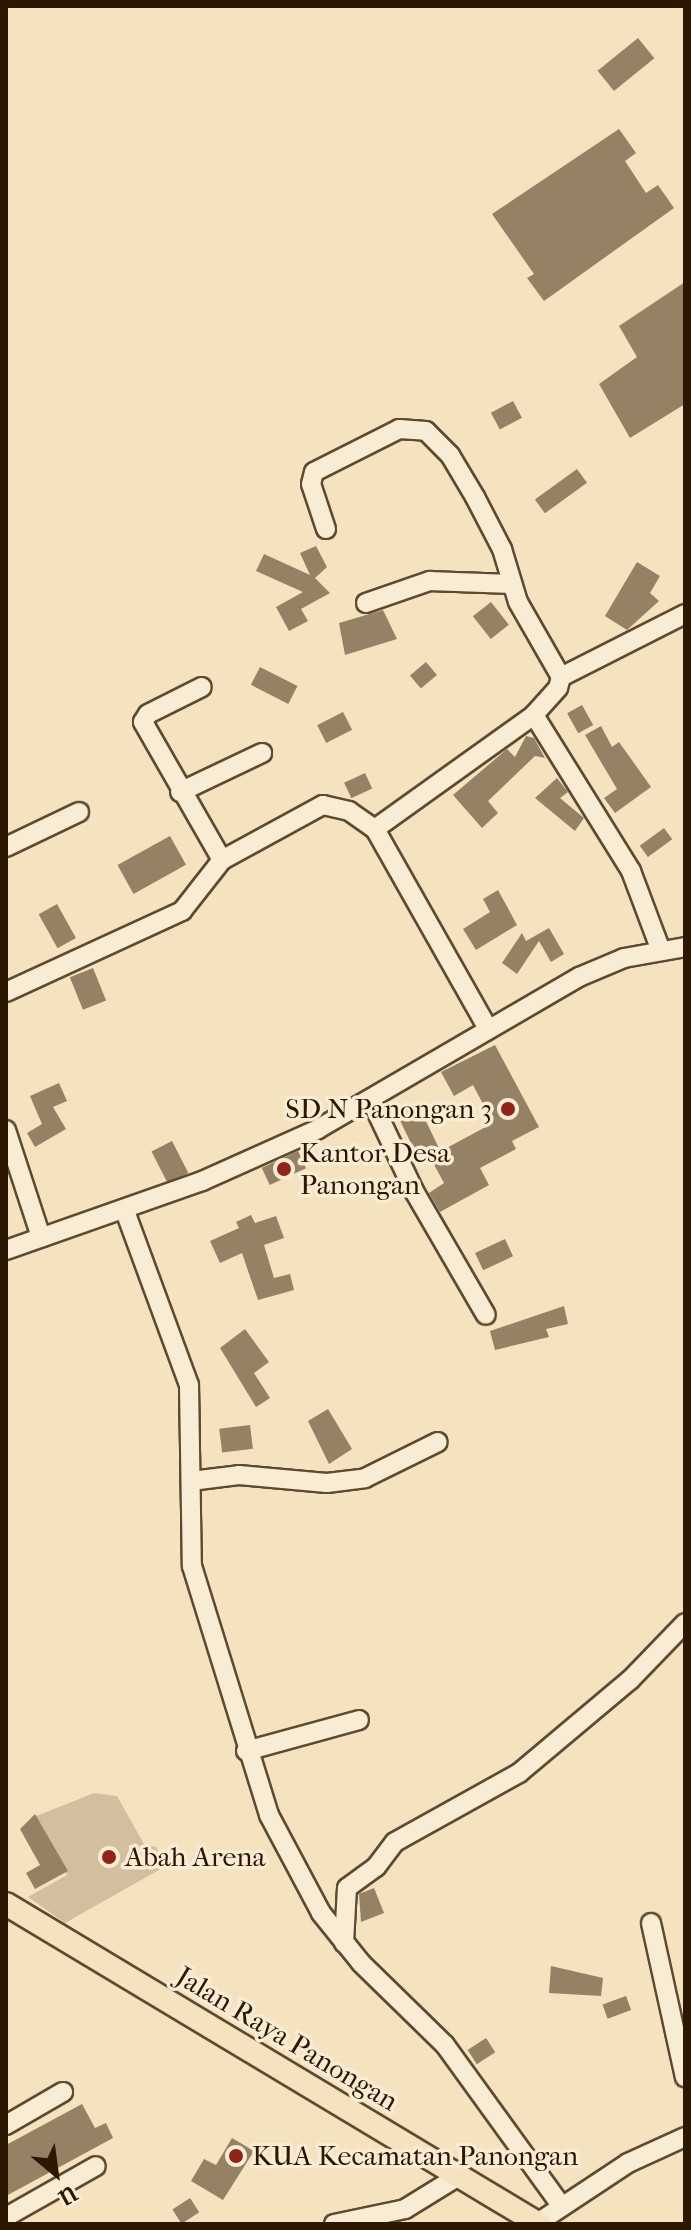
<!DOCTYPE html>
<html>
<head>
<meta charset="utf-8">
<style>
	body { margin:0 }
	#map { position:relative; width:691px; height:2230px; overflow:hidden; background:#f5e2bf; font-family:"IM FELL French Canon",serif }
	div>[style] { position:absolute }
	.green>* { inset:0; background:#d3bf9f }
	.building>* { inset:0; background:#958164; transform-origin:0 0 }
	.roads { filter:drop-shadow(2px 0 #5e4a30) drop-shadow(-2px 0 #5e4a30) drop-shadow(0 2px #5e4a30) drop-shadow(0 -2px #5e4a30) }
	.minor>* { height:18px; margin:-9px; padding:0 9px; transform-origin:9px; border-radius:9px; background:#f8ecd5 }
	.major>* { height:22px; margin:-11px; padding:0 11px; transform-origin:11px; border-radius:11px; background:#f5e2bf }
	.dots>* { width:22px; height:22px; translate:-50% -50%; box-sizing:border-box; border:4px solid #f8ecd5; border-radius:50% }
	span { translate:-50% -50%; white-space:nowrap; text-align:center; line-height:1.15; -webkit-text-stroke:7px #f8ecd5; paint-order:stroke }
	.poi-label { font-size:28px; color:#2c1701 }
	.right { translate:-100% -50%; text-align:right }
	.left { translate:0 -50%; text-align:left }
	.street-label { font-size:28px; color:#2c1701 }
	.frame { position:absolute; inset:0; border:8px solid #2c1701; pointer-events:none }
	.north { position:absolute; left:16px; top:2134px; width:80px; height:80px; -webkit-text-stroke:6px #f8ecd5; paint-order:stroke; rotate:151deg; font-size:22px; font-weight:700; line-height:32px; text-align:center; color:#2c1701 }
	.north::after { content:''; display:block; margin:auto; width:28px; height:36px; background:#2c1701; clip-path:polygon(50% 0,100% 100%,50% 72%,0 100%) }
</style>
</head>
<body>
<div id="map">
	<div class="green">
		<i style="clip-path:polygon(94px 1793px,117px 1796px,144px 1844px,156px 1847px,166px 1866px,65px 1923px,28px 1897px,67px 1875px,34px 1817px)"></i>
	</div>
	<div class="building">
		<i style="left:638px;top:38px;width:26px;height:52px;rotate:51deg"></i>
		<i style="clip-path:polygon(619px 129px,636px 153px,625px 161px,646px 193px,658px 185px,674px 208px,544px 301px,527px 278px,534px 274px,492px 214px)"></i>
		<i style="clip-path:polygon(685px 282px,685px 404px,630px 438px,599px 384px,637px 357px,619px 326px)"></i>
		<i style="left:513px;top:401px;width:19px;height:25px;rotate:62deg"></i>
		<i style="left:577px;top:469px;width:17px;height:52px;rotate:54deg"></i>
		<i style="clip-path:polygon(316px 546px,327px 567px,315px 578px,330px 593px,301px 609px,308px 621px,289px 631px,276px 607px,303px 592px,256px 571px,264px 554px,310px 575px,300px 553px)"></i>
		<i style="clip-path:polygon(637px 562px,660px 576px,650px 593px,659px 601px,627px 630px,605px 616px)"></i>
		<i style="left:491px;top:602px;width:29px;height:23px;rotate:52deg"></i>
		<i style="clip-path:polygon(383px 610px,397px 639px,345px 655px,339px 623px)"></i>
		<i style="left:426px;top:662px;width:17px;height:21px;rotate:50deg"></i>
		<i style="left:260px;top:667px;width:42px;height:20px;rotate:27deg"></i>
		<i style="left:582px;top:705px;width:23px;height:17px;rotate:61deg"></i>
		<i style="left:343px;top:712px;width:20px;height:29px;rotate:63deg"></i>
		<i style="clip-path:polygon(601px 726px,612px 747px,619px 742px,651px 787px,615px 813px,604px 798px,617px 789px,585px 735px)"></i>
		<i style="clip-path:polygon(526px 736px,534px 738px,545px 758px,535px 756px,488px 801px,498px 813px,482px 828px,453px 795px,507px 749px,515px 757px)"></i>
		<i style="left:365px;top:773px;width:17px;height:23px;rotate:65deg"></i>
		<i style="clip-path:polygon(557px 778px,568px 792px,560px 798px,584px 818px,575px 831px,535px 798px)"></i>
		<i style="left:664px;top:828px;width:14px;height:30px;rotate:54deg"></i>
		<i style="left:170px;top:836px;width:33px;height:60px;rotate:61deg"></i>
		<i style="clip-path:polygon(498px 890px,517px 925px,476px 950px,463px 929px,490px 912px,483px 899px)"></i>
		<i style="left:57px;top:904px;width:39px;height:21px;rotate:61deg"></i>
		<i style="clip-path:polygon(549px 928px,564px 954px,551px 962px,539px 941px,517px 974px,502px 963px,522px 933px,526px 941px)"></i>
		<i style="left:93px;top:968px;width:35px;height:25px;rotate:68deg"></i>
		<i style="clip-path:polygon(495px 1045px,539px 1127px,512px 1141px,516px 1149px,480px 1168px,489px 1185px,440px 1212px,429px 1193px,444px 1183px,430px 1157px,493px 1123px,473px 1085px,454px 1096px,441px 1072px)"></i>
		<i style="clip-path:polygon(59px 1083px,67px 1101px,53px 1107px,66px 1129px,35px 1147px,27px 1133px,42px 1124px,30px 1096px)"></i>
		<i style="left:418px;top:1105px;width:48px;height:23px;rotate:64deg"></i>
		<i style="left:172px;top:1141px;width:36px;height:23px;rotate:63deg"></i>
		<i style="left:298px;top:1151px;width:19px;height:40px;rotate:65deg"></i>
		<i style="clip-path:polygon(251px 1215px,255px 1223px,276px 1216px,284px 1238px,264px 1245px,274px 1278px,290px 1274px,294px 1290px,258px 1300px,242px 1253px,220px 1263px,210px 1241px,239px 1228px,236px 1222px)"></i>
		<i style="left:505px;top:1239px;width:19px;height:33px;rotate:65deg"></i>
		<i style="clip-path:polygon(564px 1306px,568px 1324px,546px 1329px,549px 1337px,495px 1350px,490px 1331px)"></i>
		<i style="clip-path:polygon(245px 1329px,269px 1362px,254px 1373px,270px 1398px,256px 1407px,220px 1348px)"></i>
		<i style="clip-path:polygon(328px 1409px,352px 1449px,329px 1464px,308px 1421px)"></i>
		<i style="left:250px;top:1425px;width:24px;height:31px;rotate:83deg"></i>
		<i style="clip-path:polygon(35px 1814px,68px 1871px,35px 1889px,26px 1873px,40px 1865px,20px 1829px)"></i>
		<i style="clip-path:polygon(374px 1888px,384px 1913px,361px 1922px,359px 1894px)"></i>
		<i style="clip-path:polygon(551px 1966px,603px 1978px,601px 1996px,549px 1993px)"></i>
		<i style="left:626px;top:1996px;width:15px;height:25px;rotate:70deg"></i>
		<i style="left:486px;top:2038px;width:17px;height:22px;rotate:57deg"></i>
		<i style="clip-path:polygon(82px 2104px,95px 2128px,106px 2123px,113px 2138px,6px 2196px,6px 2145px)"></i>
		<i style="clip-path:polygon(232px 2138px,254px 2151px,223px 2200px,191px 2181px,204px 2159px,216px 2165px)"></i>
		<i style="left:190px;top:2198px;width:17px;height:21px;rotate:57deg"></i>
	</div>
	<div class="roads">
		<div class="minor">
			<i style="left:326px;top:529px;width:47px;rotate:-108.4deg"></i>
			<i style="left:311px;top:484px;width:12px;rotate:-76deg"></i>
			<i style="left:314px;top:472px;width:95px;rotate:-26.8deg"></i>
			<i style="left:399px;top:429px;width:27px;rotate:4deg"></i>
			<i style="left:426px;top:431px;width:34px;rotate:45deg"></i>
			<i style="left:450px;top:455px;width:49px;rotate:59.2deg"></i>
			<i style="left:475px;top:497px;width:59px;rotate:62.6deg"></i>
			<i style="left:502px;top:549px;width:55px;rotate:73.2deg"></i>
			<i style="left:518px;top:602px;width:86px;rotate:60.2deg"></i>
			<i style="left:561px;top:677px;width:11px;rotate:105deg"></i>
			<i style="left:558px;top:688px;width:36px;rotate:132deg"></i>
			<i style="left:534px;top:715px;width:196px;rotate:144.4deg"></i>
			<i style="left:366px;top:603px;width:68px;rotate:-19deg"></i>
			<i style="left:430px;top:581px;width:80px;rotate:2.1deg"></i>
			<i style="left:561px;top:677px;width:139px;rotate:-26.9deg"></i>
			<i style="left:534px;top:715px;width:184px;rotate:58.1deg"></i>
			<i style="left:631px;top:871px;width:82px;rotate:69.4deg"></i>
			<i style="left:180px;top:792px;width:91px;rotate:-25.4deg"></i>
			<i style="left:6px;top:847px;width:81px;rotate:-25.6deg"></i>
			<i style="left:222px;top:860px;width:115px;rotate:-28.6deg"></i>
			<i style="left:323px;top:805px;width:27px;rotate:13deg"></i>
			<i style="left:349px;top:811px;width:32px;rotate:35deg"></i>
			<i style="left:375px;top:829px;width:230px;rotate:60.5deg"></i>
			<i style="left:6px;top:992px;width:194px;rotate:-24.7deg"></i>
			<i style="left:182px;top:911px;width:65px;rotate:-51.9deg"></i>
			<i style="left:222px;top:860px;width:159px;rotate:-119.8deg"></i>
			<i style="left:143px;top:722px;width:9px;rotate:-58deg"></i>
			<i style="left:148px;top:714px;width:60px;rotate:-26.6deg"></i>
			<i style="left:371px;top:1100px;width:101px;rotate:64.7deg"></i>
			<i style="left:414px;top:1191px;width:143px;rotate:59.9deg"></i>
			<i style="left:6px;top:1130px;width:113px;rotate:71.9deg"></i>
			<i style="left:125px;top:1211px;width:185px;rotate:69.8deg"></i>
			<i style="left:189px;top:1385px;width:181px;rotate:89.1deg"></i>
			<i style="left:192px;top:1566px;width:261px;rotate:72.8deg"></i>
			<i style="left:269px;top:1815px;width:111px;rotate:62deg"></i>
			<i style="left:321px;top:1913px;width:64px;rotate:51.3deg"></i>
			<i style="left:361px;top:1963px;width:117px;rotate:44.3deg"></i>
			<i style="left:445px;top:2045px;width:198px;rotate:54.1deg"></i>
			<i style="left:6px;top:1250px;width:208px;rotate:-19.4deg"></i>
			<i style="left:202px;top:1181px;width:127px;rotate:-24.1deg"></i>
			<i style="left:318px;top:1129px;width:302px;rotate:-30.2deg"></i>
			<i style="left:579px;top:977px;width:49px;rotate:-22.9deg"></i>
			<i style="left:624px;top:958px;width:62px;rotate:-10.2deg"></i>
			<i style="left:191px;top:1481px;width:48px;rotate:-7.1deg"></i>
			<i style="left:239px;top:1475px;width:88px;rotate:5.2deg"></i>
			<i style="left:327px;top:1483px;width:38px;rotate:-7deg"></i>
			<i style="left:365px;top:1478px;width:81px;rotate:-26.3deg"></i>
			<i style="left:246px;top:1751px;width:117px;rotate:-15.3deg"></i>
			<i style="left:651px;top:1923px;width:158px;rotate:77.6deg"></i>
			<i style="left:344px;top:1943px;width:55px;rotate:-86.9deg"></i>
			<i style="left:347px;top:1888px;width:36px;rotate:-36deg"></i>
			<i style="left:376px;top:1867px;width:31px;rotate:-53deg"></i>
			<i style="left:395px;top:1842px;width:142px;rotate:-29.1deg"></i>
			<i style="left:519px;top:1773px;width:145px;rotate:-40deg"></i>
			<i style="left:630px;top:1680px;width:79px;rotate:-46deg"></i>
			<i style="left:6px;top:2125px;width:66px;rotate:-30.1deg"></i>
			<i style="left:6px;top:2217px;width:103px;rotate:-29.5deg"></i>
			<i style="left:334px;top:2224px;width:73px;rotate:-11.9deg"></i>
			<i style="left:405px;top:2209px;width:61px;rotate:-31.6deg"></i>
			<i style="left:536px;top:2224px;width:110px;rotate:-33.5deg"></i>
			<i style="left:628px;top:2163px;width:63px;rotate:-24.5deg"></i>
		</div>
		<div class="major">
			<i style="left:6px;top:1904px;width:622px;rotate:30.98deg"></i>
		</div>
	</div>
	<div class="dots">
		<i style="left:508px;top:1109px;background:#8f2418"></i>
		<i style="left:284px;top:1169px;background:#8f2418"></i>
		<i style="left:109px;top:1857px;background:#8f2418"></i>
		<i style="left:236px;top:2156px;background:#8f2418"></i>
	</div>
	<div class="poi-label">
		<span class="right" style="left:492px;top:1109px">SD N Panongan 3</span>
		<span class="left" style="left:300px;top:1169px">Kantor Desa<br>Panongan</span>
		<span class="left" style="left:125px;top:1857px">Abah Arena</span>
		<span class="left" style="left:252px;top:2156px">KUA Kecamatan Panongan</span>
	</div>
	<div class="street-label">
		<span style="left:287px;top:2039px;rotate:31deg">Jalan Raya Panongan</span>
	</div>
	<div class="frame"></div>
	<div class="north">U</div>
</div>
</body>
</html>
